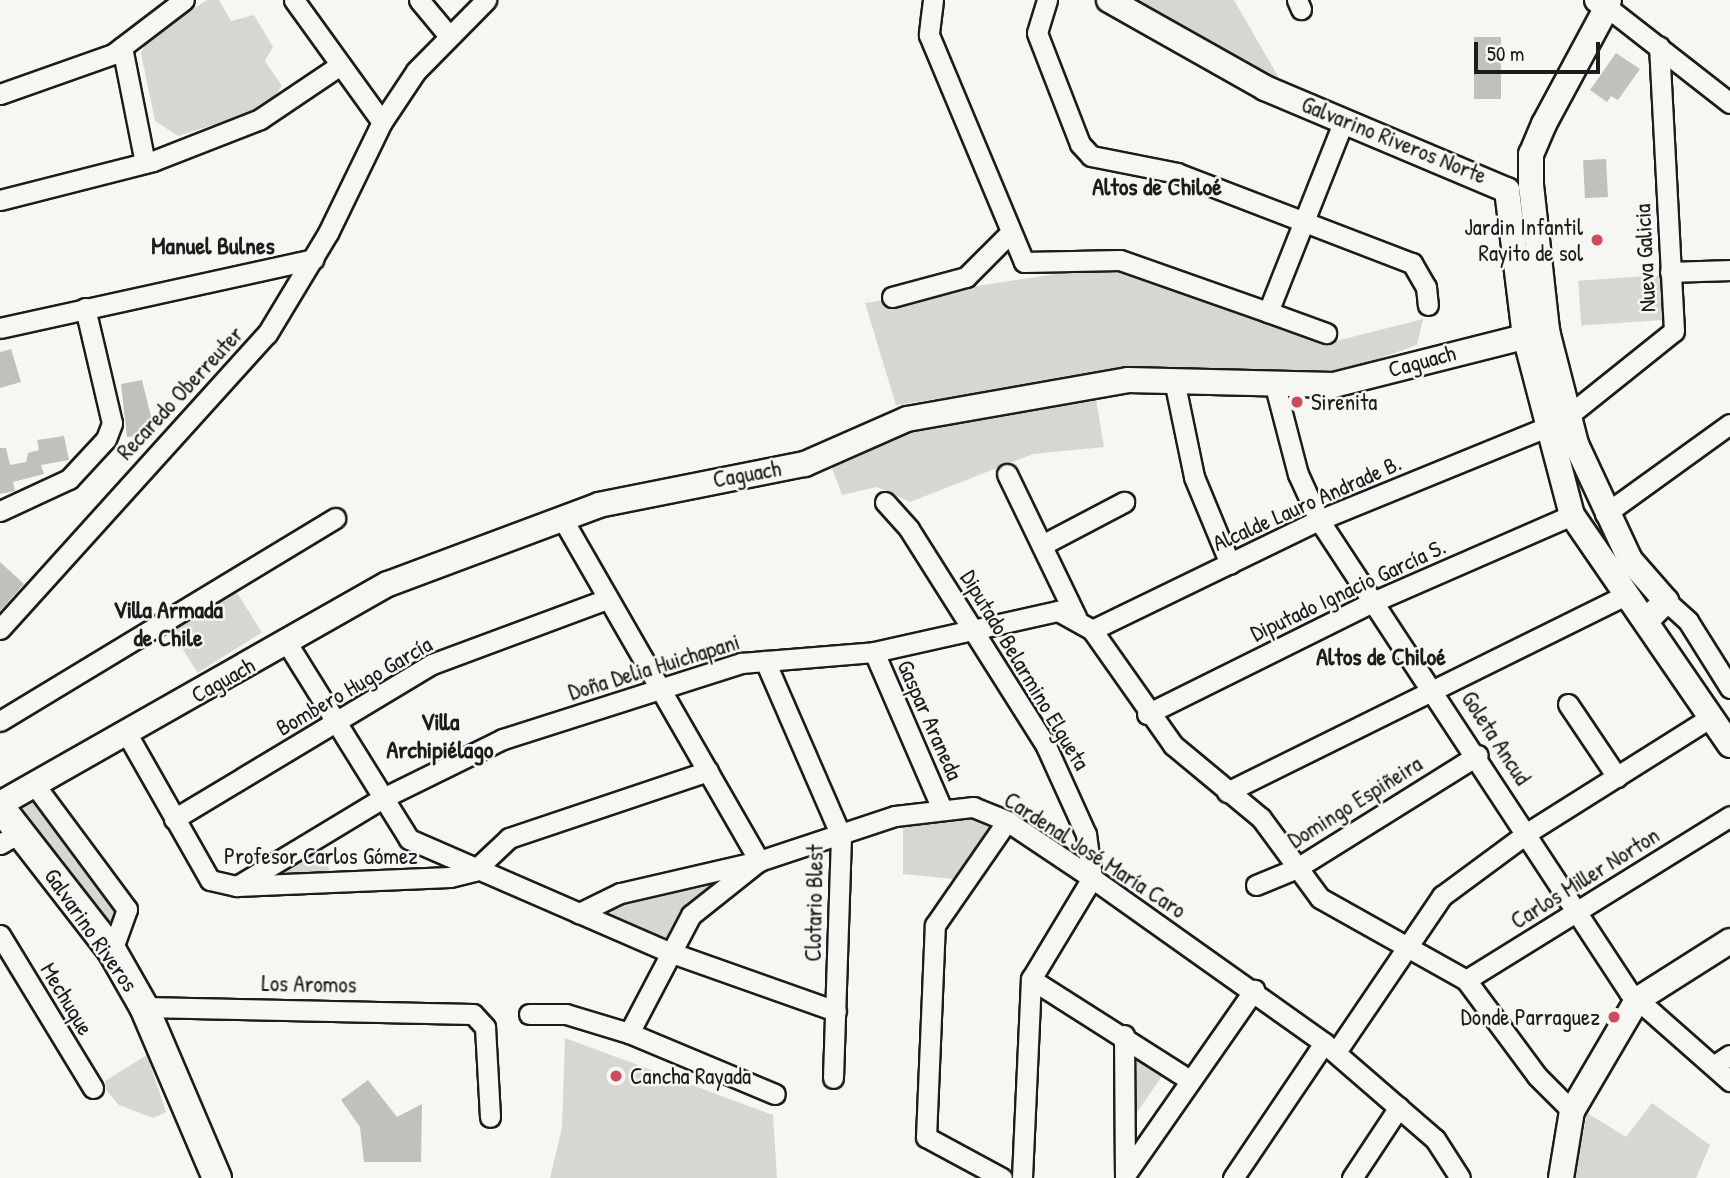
<!DOCTYPE html>
<html>
<head>
<meta charset="utf-8">
<style>
	body { margin:0 }
	#map { position:relative; width:1730px; height:1178px; overflow:hidden; background:#f6f6f2; font-family:"Patrick Hand",sans-serif }
	div>[style] { position:absolute }
	.green>* { inset:0; background:#d6d6d2; transform-origin:0 0 }
	.building>* { inset:0; background:#c0c0bd; transform-origin:0 0 }
	.roads { filter:drop-shadow(2px 0 #1c1c1c) drop-shadow(-2px 0 #1c1c1c) drop-shadow(0 2px #1c1c1c) drop-shadow(0 -2px #1c1c1c) }
	.minor>* { height:19px; margin:-9.5px; padding:0 9.5px; transform-origin:9.5px; border-radius:9.5px; background:#f6f6f2 }
	.tertiary>* { height:24px; margin:-12px; padding:0 12px; transform-origin:12px; border-radius:12px; background:#f6f6f2 }
	.secondary>* { height:28px; margin:-14px; padding:0 14px; transform-origin:14px; border-radius:14px; background:#f6f6f2 }
	.dots>* { width:19px; height:19px; translate:-50% -50%; box-sizing:border-box; border:4px solid #f6f6f2; border-radius:50% }
	span { translate:-50% -50%; white-space:nowrap; text-align:center; line-height:1.15; -webkit-text-stroke:5px #f6f6f2; paint-order:stroke }
	.street-label { font-size:23px; color:#1c1c1c }
	.poi-label { font-size:23px; color:#1c1c1c }
	.right { translate:-100% -50%; text-align:right }
	.left { translate:0 -50%; text-align:left }
	.neighbourhood-label { font-size:24px; color:#1c1c1c; font-weight:700 }
	.scale { position:absolute; left:1474px; top:42px; width:126px; height:32px; box-sizing:border-box; border:4px solid #1c1c1c; border-top:0; padding-left:9px; font-size:21px; line-height:24px; white-space:nowrap; color:#1c1c1c; -webkit-text-stroke:5px #f6f6f2; paint-order:stroke }
</style>
</head>
<body>
<div id="map">
	<div class="green">
		<i style="clip-path:polygon(207px 0,219px 0,231px 21px,254px 15px,273px 47px,265px 61px,282px 86px,266px 108px,178px 136px,155px 121px,141px 53px,149px 37px)"></i>
		<i style="clip-path:polygon(1120px 0,1234px 0,1287px 92px)"></i>
		<i style="clip-path:polygon(1089px 269px,1126px 270px,1336px 341px,1423px 319px,1417px 345px,1341px 372px,1114px 373px,896px 405px,865px 303px)"></i>
		<i style="left:1660px;top:275px;width:45px;height:82px;rotate:86deg"></i>
		<i style="clip-path:polygon(1094px 387px,1104px 447px,1033px 454px,910px 502px,877px 487px,842px 495px,827px 454px,865px 436px)"></i>
		<i style="left:236px;top:591px;width:49px;height:76px;rotate:58deg"></i>
		<i style="clip-path:polygon(32px 792px,121px 909px,112px 941px,6px 807px)"></i>
		<i style="clip-path:polygon(971px 815px,994px 825px,954px 879px,903px 874px,903px 823px)"></i>
		<i style="clip-path:polygon(317px 849px,335px 879px,263px 881px)"></i>
		<i style="clip-path:polygon(720px 878px,685px 910px,666px 942px,597px 912px)"></i>
		<i style="clip-path:polygon(565px 1038px,773px 1115px,777px 1178px,550px 1178px,562px 1128px)"></i>
		<i style="clip-path:polygon(1134px 1047px,1166px 1070px,1132px 1120px)"></i>
		<i style="clip-path:polygon(147px 1055px,166px 1112px,153px 1118px,119px 1105px,106px 1090px,105px 1081px)"></i>
		<i style="clip-path:polygon(1652px 1103px,1710px 1145px,1696px 1178px,1575px 1178px,1587px 1113px,1626px 1137px)"></i>
	</div>
	<div class="building">
		<i style="left:1474px;top:37px;width:27px;height:62px"></i>
		<i style="clip-path:polygon(1616px 53px,1640px 69px,1618px 100px,1611px 96px,1607px 102px,1590px 90px)"></i>
		<i style="left:1606px;top:159px;width:38px;height:23px;rotate:87deg"></i>
		<i style="clip-path:polygon(11px 349px,21px 382px,0 388px,0 352px)"></i>
		<i style="clip-path:polygon(142px 380px,155px 433px,127px 437px,121px 384px)"></i>
		<i style="clip-path:polygon(64px 436px,69px 460px,41px 465px,44px 474px,13px 482px,15px 491px,0 494px,0 448px,6px 448px,10px 465px,26px 462px,28px 453px,39px 450px,37px 440px)"></i>
		<i style="clip-path:polygon(0 562px,24px 584px,0 611px)"></i>
		<i style="clip-path:polygon(368px 1080px,397px 1117px,422px 1104px,421px 1162px,364px 1162px,360px 1127px,341px 1100px)"></i>
	</div>
	<div class="roads">
		<div class="minor">
			<i style="left:294px;top:0;width:150px;rotate:54.2deg"></i>
			<i style="left:419px;top:0;width:47px;rotate:50.2deg"></i>
			<i style="left:933px;top:0;width:35px;rotate:97deg"></i>
			<i style="left:929px;top:35px;width:246px;rotate:67.3deg"></i>
			<i style="left:1024px;top:262px;width:96px;rotate:-1.2deg"></i>
			<i style="left:1120px;top:260px;width:157px;rotate:19.4deg"></i>
			<i style="left:1268px;top:312px;width:206px;rotate:-68.4deg"></i>
			<i style="left:1047px;top:0;width:34px;rotate:107deg"></i>
			<i style="left:1037px;top:33px;width:119px;rotate:68.8deg"></i>
			<i style="left:1080px;top:144px;width:16px;rotate:47deg"></i>
			<i style="left:1091px;top:156px;width:88px;rotate:11.2deg"></i>
			<i style="left:1177px;top:173px;width:252px;rotate:21deg"></i>
			<i style="left:1412px;top:263px;width:28px;rotate:60deg"></i>
			<i style="left:1426px;top:287px;width:18px;rotate:84deg"></i>
			<i style="left:1297px;top:0;width:10px;rotate:66deg"></i>
			<i style="left:1611px;top:0;width:8px;rotate:120deg"></i>
			<i style="left:1607px;top:7px;width:156px;rotate:38deg"></i>
			<i style="left:122px;top:47px;width:118px;rotate:78.8deg"></i>
			<i style="left:0;top:94px;width:120px;rotate:-19.5deg"></i>
			<i style="left:113px;top:54px;width:89px;rotate:-37.3deg"></i>
			<i style="left:0;top:200px;width:158px;rotate:-14.3deg"></i>
			<i style="left:153px;top:161px;width:115px;rotate:-21.4deg"></i>
			<i style="left:260px;top:119px;width:97px;rotate:-34deg"></i>
			<i style="left:1670px;top:272px;width:60px;rotate:-1.9deg"></i>
			<i style="left:892px;top:297px;width:77px;rotate:-15.1deg"></i>
			<i style="left:966px;top:277px;width:61px;rotate:-45deg"></i>
			<i style="left:1268px;top:312px;width:62px;rotate:19.9deg"></i>
			<i style="left:0;top:328px;width:321px;rotate:-12.4deg"></i>
			<i style="left:1174px;top:380px;width:99px;rotate:78.3deg"></i>
			<i style="left:1194px;top:477px;width:94px;rotate:67.5deg"></i>
			<i style="left:1275px;top:386px;width:91px;rotate:75.4deg"></i>
			<i style="left:1298px;top:474px;width:51px;rotate:65.5deg"></i>
			<i style="left:1319px;top:520px;width:565px;rotate:56.7deg"></i>
			<i style="left:1629px;top:992px;width:135px;rotate:41.4deg"></i>
			<i style="left:1569px;top:415px;width:134px;rotate:-38.7deg"></i>
			<i style="left:1674px;top:331px;width:285px;rotate:-93deg"></i>
			<i style="left:1007px;top:474px;width:159px;rotate:64.2deg"></i>
			<i style="left:885px;top:502px;width:36px;rotate:48deg"></i>
			<i style="left:909px;top:529px;width:257px;rotate:57.7deg"></i>
			<i style="left:1046px;top:746px;width:97px;rotate:65.6deg"></i>
			<i style="left:1086px;top:834px;width:44px;rotate:82.2deg"></i>
			<i style="left:1092px;top:878px;width:118px;rotate:121.1deg"></i>
			<i style="left:1031px;top:979px;width:199px;rotate:92.6deg"></i>
			<i style="left:0;top:511px;width:76px;rotate:-24.9deg"></i>
			<i style="left:69px;top:479px;width:54px;rotate:-47.2deg"></i>
			<i style="left:106px;top:439px;width:17px;rotate:-69deg"></i>
			<i style="left:112px;top:423px;width:118px;rotate:-103.2deg"></i>
			<i style="left:1605px;top:514px;width:154px;rotate:-35.8deg"></i>
			<i style="left:562px;top:518px;width:396px;rotate:60.1deg"></i>
			<i style="left:759px;top:861px;width:143px;rotate:167deg"></i>
			<i style="left:620px;top:893px;width:46px;rotate:154deg"></i>
			<i style="left:1042px;top:545px;width:93px;rotate:-27.7deg"></i>
			<i style="left:1666px;top:601px;width:30px;rotate:42deg"></i>
			<i style="left:1688px;top:621px;width:79px;rotate:57.9deg"></i>
			<i style="left:0;top:629px;width:398px;rotate:-47.9deg"></i>
			<i style="left:267px;top:334px;width:118px;rotate:-58.9deg"></i>
			<i style="left:328px;top:233px;width:123px;rotate:-64.1deg"></i>
			<i style="left:382px;top:122px;width:61px;rotate:-56.3deg"></i>
			<i style="left:416px;top:71px;width:100px;rotate:-45.4deg"></i>
			<i style="left:1092px;top:630px;width:252px;rotate:-25.9deg"></i>
			<i style="left:1319px;top:520px;width:244px;rotate:-22.2deg"></i>
			<i style="left:287px;top:643px;width:231px;rotate:58.1deg"></i>
			<i style="left:409px;top:839px;width:283px;rotate:23.5deg"></i>
			<i style="left:669px;top:952px;width:177px;rotate:19.5deg"></i>
			<i style="left:874px;top:652px;width:169px;rotate:66.6deg"></i>
			<i style="left:765px;top:661px;width:191px;rotate:66.5deg"></i>
			<i style="left:841px;top:836px;width:242px;rotate:91.9deg"></i>
			<i style="left:1568px;top:704px;width:88px;rotate:56.1deg"></i>
			<i style="left:1147px;top:714px;width:254px;rotate:-26.4deg"></i>
			<i style="left:1375px;top:601px;width:215px;rotate:-23.6deg"></i>
			<i style="left:0;top:721px;width:392px;rotate:-31.2deg"></i>
			<i style="left:127px;top:734px;width:168px;rotate:60.4deg"></i>
			<i style="left:210px;top:880px;width:28px;rotate:13deg"></i>
			<i style="left:237px;top:886px;width:213px;rotate:-2.4deg"></i>
			<i style="left:450px;top:877px;width:25px;rotate:-14deg"></i>
			<i style="left:474px;top:871px;width:48px;rotate:-43.3deg"></i>
			<i style="left:509px;top:838px;width:210px;rotate:-18.6deg"></i>
			<i style="left:34px;top:784px;width:156px;rotate:53.4deg"></i>
			<i style="left:127px;top:909px;width:45px;rotate:109.7deg"></i>
			<i style="left:1227px;top:792px;width:443px;rotate:-26.3deg"></i>
			<i style="left:174px;top:819px;width:301px;rotate:-31deg"></i>
			<i style="left:432px;top:664px;width:187px;rotate:-20.4deg"></i>
			<i style="left:0;top:844px;width:24px;rotate:-30deg"></i>
			<i style="left:1256px;top:885px;width:44px;rotate:-22.5deg"></i>
			<i style="left:1297px;top:868px;width:213px;rotate:-32deg"></i>
			<i style="left:237px;top:886px;width:170px;rotate:-31.1deg"></i>
			<i style="left:383px;top:798px;width:134px;rotate:-26.2deg"></i>
			<i style="left:503px;top:739px;width:250px;rotate:-17.7deg"></i>
			<i style="left:741px;top:663px;width:133px;rotate:-4.7deg"></i>
			<i style="left:874px;top:652px;width:189px;rotate:-12.6deg"></i>
			<i style="left:1058px;top:611px;width:39px;rotate:29deg"></i>
			<i style="left:1092px;top:630px;width:141px;rotate:54.8deg"></i>
			<i style="left:1173px;top:745px;width:114px;rotate:39.7deg"></i>
			<i style="left:1261px;top:818px;width:99px;rotate:53.6deg"></i>
			<i style="left:1320px;top:898px;width:167px;rotate:29.3deg"></i>
			<i style="left:1466px;top:980px;width:119px;rotate:53.5deg"></i>
			<i style="left:1537px;top:1076px;width:49px;rotate:45deg"></i>
			<i style="left:0;top:935px;width:179px;rotate:58.7deg"></i>
			<i style="left:1031px;top:979px;width:186px;rotate:32.5deg"></i>
			<i style="left:1466px;top:980px;width:311px;rotate:-31.8deg"></i>
			<i style="left:144px;top:1007px;width:329px;rotate:1.2deg"></i>
			<i style="left:473px;top:1014px;width:18px;rotate:47deg"></i>
			<i style="left:485px;top:1027px;width:90px;rotate:86.8deg"></i>
			<i style="left:529px;top:1014px;width:37px"></i>
			<i style="left:566px;top:1014px;width:66px;rotate:16.8deg"></i>
			<i style="left:629px;top:1033px;width:158px;rotate:22.7deg"></i>
			<i style="left:629px;top:1033px;width:133px;rotate:-62.3deg"></i>
			<i style="left:691px;top:915px;width:87px;rotate:-38.5deg"></i>
			<i style="left:759px;top:861px;width:143px;rotate:-18.3deg"></i>
			<i style="left:895px;top:816px;width:79px;rotate:-6.6deg"></i>
			<i style="left:973px;top:807px;width:37px;rotate:22deg"></i>
			<i style="left:1007px;top:821px;width:102px;rotate:33.8deg"></i>
			<i style="left:1092px;top:878px;width:285px;rotate:35.4deg"></i>
			<i style="left:1324px;top:1043px;width:147px;rotate:40.9deg"></i>
			<i style="left:1435px;top:1139px;width:46px;rotate:57.3deg"></i>
			<i style="left:1124px;top:1035px;width:142px;rotate:89.6deg"></i>
			<i style="left:1336px;top:1052px;width:189px;rotate:-55.8deg"></i>
			<i style="left:1442px;top:896px;width:106px;rotate:-36.5deg"></i>
			<i style="left:1527px;top:833px;width:218px;rotate:-32.2deg"></i>
			<i style="left:1715px;top:1065px;width:18px;rotate:-34deg"></i>
			<i style="left:1125px;top:1175px;width:226px;rotate:-55.1deg"></i>
			<i style="left:1002px;top:1178px;width:86px;rotate:-151.7deg"></i>
			<i style="left:926px;top:1137px;width:212px;rotate:-87.6deg"></i>
			<i style="left:935px;top:925px;width:126px;rotate:-55.3deg"></i>
			<i style="left:1233px;top:1178px;width:163px;rotate:-56deg"></i>
			<i style="left:1352px;top:1178px;width:85px;rotate:-56.5deg"></i>
		</div>
		<div class="tertiary">
			<i style="left:1109px;top:0;width:179px;rotate:29.4deg"></i>
			<i style="left:1265px;top:88px;width:263px;rotate:22.9deg"></i>
			<i style="left:1507px;top:190px;width:147px;rotate:83deg"></i>
			<i style="left:1525px;top:336px;width:185px;rotate:75.3deg"></i>
			<i style="left:1572px;top:515px;width:279px;rotate:55.5deg"></i>
			<i style="left:1597px;top:0;width:12px;rotate:35deg"></i>
			<i style="left:1607px;top:7px;width:133px;rotate:118.3deg"></i>
			<i style="left:1544px;top:124px;width:33px;rotate:113deg"></i>
			<i style="left:1531px;top:154px;width:31px;rotate:90deg"></i>
			<i style="left:1531px;top:185px;width:147px;rotate:83.7deg"></i>
			<i style="left:1547px;top:331px;width:117px;rotate:75.6deg"></i>
			<i style="left:1576px;top:444px;width:128px;rotate:65deg"></i>
			<i style="left:1630px;top:560px;width:55px;rotate:48.7deg"></i>
			<i style="left:1666px;top:601px;width:27px;rotate:135deg"></i>
			<i style="left:0;top:804px;width:446px;rotate:-29.6deg"></i>
			<i style="left:388px;top:584px;width:225px;rotate:-20.5deg"></i>
			<i style="left:599px;top:505px;width:210px;rotate:-11.3deg"></i>
			<i style="left:805px;top:464px;width:111px;rotate:-23.8deg"></i>
			<i style="left:907px;top:419px;width:224px;rotate:-10deg"></i>
			<i style="left:1128px;top:380px;width:206px;rotate:1.4deg"></i>
			<i style="left:1334px;top:385px;width:220px;rotate:-14.2deg"></i>
			<i style="left:1561px;top:1178px;width:68px;rotate:-80.7deg"></i>
			<i style="left:1572px;top:1111px;width:129px;rotate:-59.6deg"></i>
			<i style="left:1637px;top:1000px;width:110px;rotate:-32.4deg"></i>
		</div>
		<div class="secondary">
			<i style="left:0;top:807px;width:182px;rotate:52.1deg"></i>
			<i style="left:112px;top:951px;width:64px;rotate:60.3deg"></i>
			<i style="left:144px;top:1007px;width:186px;rotate:66.9deg"></i>
		</div>
	</div>
	<div class="dots">
		<i style="left:1597px;top:240px;background:#d1495b"></i>
		<i style="left:1297px;top:402px;background:#d1495b"></i>
		<i style="left:1614px;top:1017px;background:#d1495b"></i>
		<i style="left:616px;top:1076px;background:#d1495b"></i>
	</div>
	<div class="street-label">
		<span style="left:1394px;top:140px;rotate:22deg">Galvarino Riveros Norte</span>
		<span style="left:1645px;top:258px;rotate:-93deg">Nueva Galicia</span>
		<span style="left:1422px;top:361px;rotate:-15deg">Caguach</span>
		<span style="left:180px;top:393px;rotate:-47deg">Recaredo Oberreuter</span>
		<span style="left:747px;top:474px;rotate:-10deg">Caguach</span>
		<span style="left:1307px;top:503px;rotate:-24deg">Alcalde Lauro Andrade B.</span>
		<span style="left:1348px;top:590px;rotate:-25deg">Diputado Ignacio García S.</span>
		<span style="left:654px;top:667px;rotate:-17deg">Doña Delia Huichapani</span>
		<span style="left:1025px;top:670px;rotate:59deg">Diputado Belarmino Elgueta</span>
		<span style="left:223px;top:680px;rotate:-29deg">Caguach</span>
		<span style="left:354px;top:686px;rotate:-30deg">Bombero Hugo García</span>
		<span style="left:930px;top:720px;rotate:66deg">Gaspar Araneda</span>
		<span style="left:1496px;top:738px;rotate:57deg">Goleta Ancud</span>
		<span style="left:1355px;top:802px;rotate:-32deg">Domingo Espiñeira</span>
		<span style="left:1095px;top:855px;rotate:33deg">Cardenal José María Caro</span>
		<span style="left:321px;top:856px">Profesor Carlos Gómez</span>
		<span style="left:1585px;top:878px;rotate:-32deg">Carlos Miller Norton</span>
		<span style="left:814px;top:903px;rotate:-89deg">Clotario Blest</span>
		<span style="left:91px;top:930px;rotate:55deg">Galvarino Riveros</span>
		<span style="left:309px;top:984px;rotate:1deg">Los Aromos</span>
		<span style="left:67px;top:999px;rotate:59deg">Mechuque</span>
	</div>
	<div class="poi-label">
		<span class="right" style="left:1583px;top:240px">Jardin Infantil<br>Rayito de sol</span>
		<span class="left" style="left:1311px;top:402px">Sirenita</span>
		<span class="right" style="left:1600px;top:1017px">Donde Parraguez</span>
		<span class="left" style="left:630px;top:1076px">Cancha Rayada</span>
	</div>
	<div class="neighbourhood-label">
		<span style="left:1157px;top:187px">Altos de Chiloé</span>
		<span style="left:213px;top:246px">Manuel Bulnes</span>
		<span style="left:168px;top:624px">Villa Armada<br>de Chile</span>
		<span style="left:1381px;top:657px">Altos de Chiloé</span>
		<span style="left:440px;top:736px">Villa<br>Archipiélago</span>
	</div>
	<div class="scale">50 m</div>
</div>
</body>
</html>
